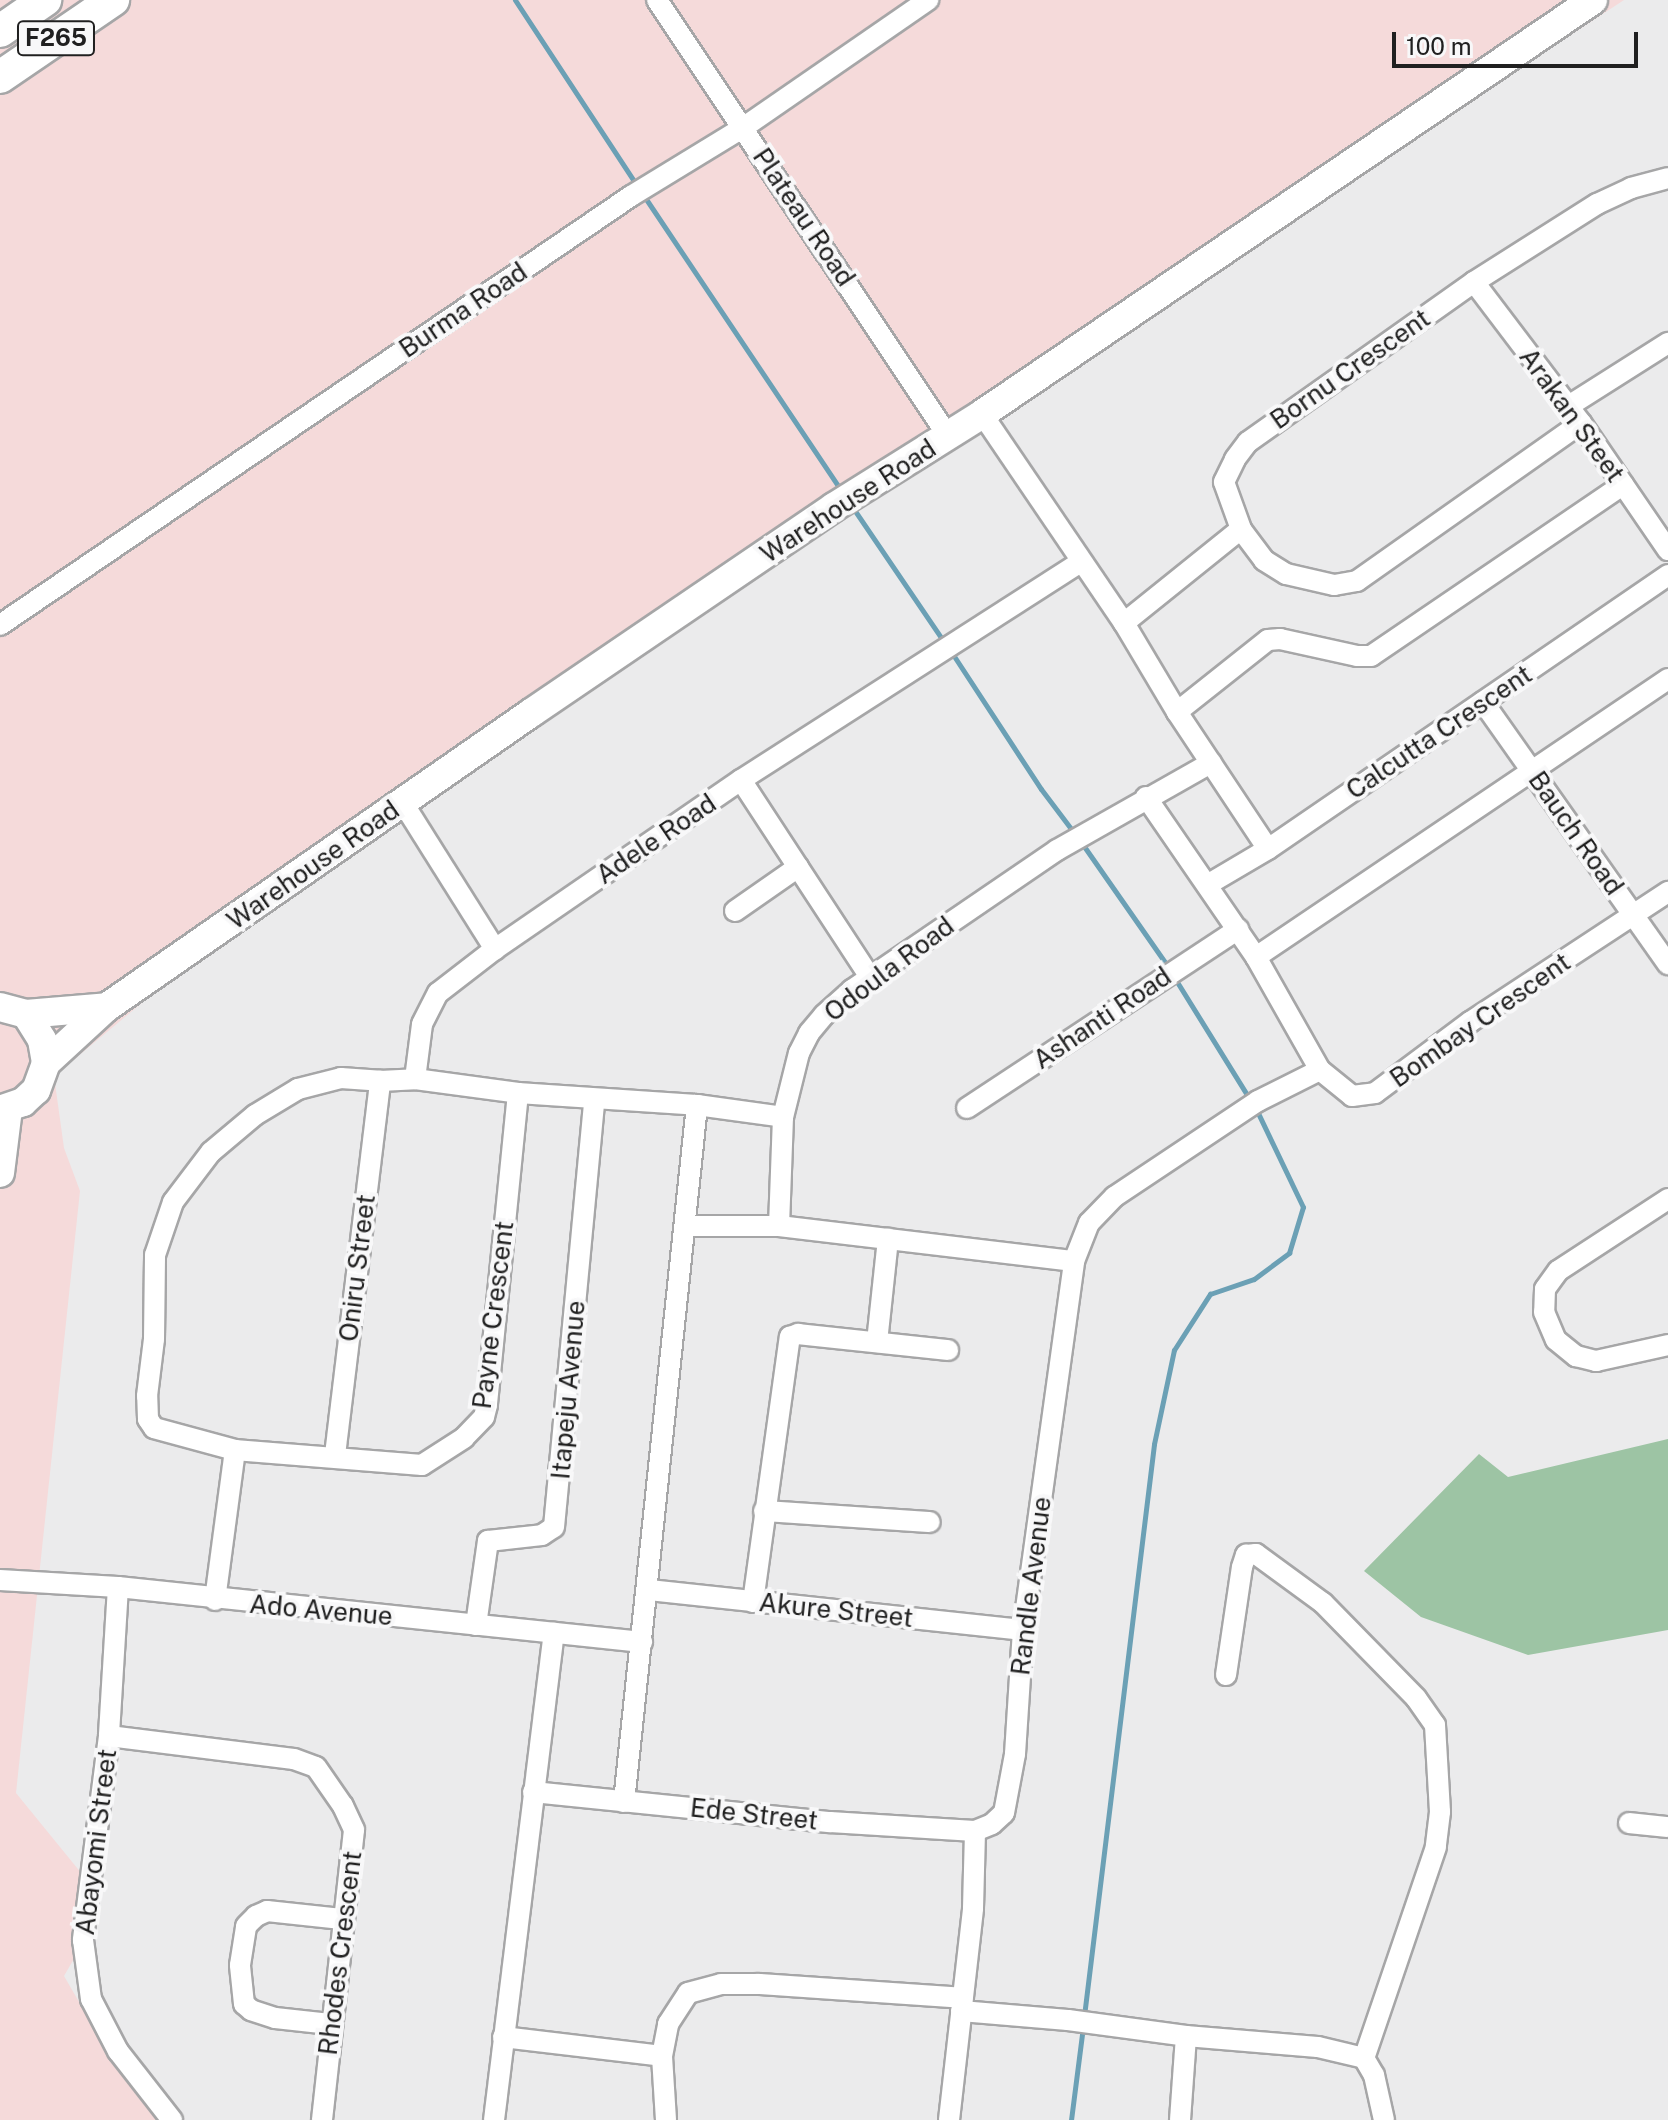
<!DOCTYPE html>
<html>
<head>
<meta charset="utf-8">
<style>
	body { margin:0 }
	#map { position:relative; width:1668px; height:2120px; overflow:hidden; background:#ebebec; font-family:"Public Sans",sans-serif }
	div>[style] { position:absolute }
	.industrial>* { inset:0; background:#f5dada }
	.green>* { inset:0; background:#9dc4a4 }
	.stream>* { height:5px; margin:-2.5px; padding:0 2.5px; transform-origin:2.5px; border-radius:2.5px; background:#6ba0b5 }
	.roads { filter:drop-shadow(2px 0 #a6a6a7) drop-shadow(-2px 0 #a6a6a7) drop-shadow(0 2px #a6a6a7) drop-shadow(0 -2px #a6a6a7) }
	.minor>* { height:20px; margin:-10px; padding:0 10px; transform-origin:10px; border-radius:10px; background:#fff }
	.secondary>* { height:28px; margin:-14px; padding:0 14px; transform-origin:14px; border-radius:14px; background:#fff }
	.primary>* { height:32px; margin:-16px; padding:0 16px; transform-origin:16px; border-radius:16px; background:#fff }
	span { translate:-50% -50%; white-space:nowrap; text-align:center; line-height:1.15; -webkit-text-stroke:8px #f8f8f9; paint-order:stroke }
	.shield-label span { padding:2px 6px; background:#f8f8f9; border:2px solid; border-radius:6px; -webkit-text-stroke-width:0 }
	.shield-label { font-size:24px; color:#202020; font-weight:700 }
	.street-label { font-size:26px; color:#202020 }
	.scale { position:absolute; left:1392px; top:32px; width:246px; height:36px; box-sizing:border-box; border:4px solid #202020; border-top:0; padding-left:10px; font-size:24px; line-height:28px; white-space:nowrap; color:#202020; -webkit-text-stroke:6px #f8f8f9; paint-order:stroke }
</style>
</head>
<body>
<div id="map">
	<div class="industrial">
		<i style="clip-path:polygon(0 0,1624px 0,882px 488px,214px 943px,54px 1076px,64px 1148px,80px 1191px,16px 1793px,95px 1890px,83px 1943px,64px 1976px,100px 2038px,158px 2120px,0 2120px)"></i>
	</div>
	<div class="green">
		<i style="clip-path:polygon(1668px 1439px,1668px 1630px,1528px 1655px,1421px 1617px,1364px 1571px,1479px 1454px,1508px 1477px)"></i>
	</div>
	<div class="stream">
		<i style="left:515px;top:0;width:224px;rotate:56.7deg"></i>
		<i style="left:644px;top:196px;width:354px;rotate:56.2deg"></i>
		<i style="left:851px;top:505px;width:166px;rotate:55.8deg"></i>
		<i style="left:950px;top:650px;width:166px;rotate:56.8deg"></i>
		<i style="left:1041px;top:789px;width:56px;rotate:52.9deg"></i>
		<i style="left:1081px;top:842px;width:154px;rotate:55.1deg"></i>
		<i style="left:1174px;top:977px;width:146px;rotate:58.2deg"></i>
		<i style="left:1084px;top:2016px;width:576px;rotate:-83.02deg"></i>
		<i style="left:1154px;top:1444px;width:96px;rotate:-78deg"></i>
		<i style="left:1174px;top:1350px;width:67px;rotate:-57.3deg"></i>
		<i style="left:1210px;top:1294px;width:46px;rotate:-18.8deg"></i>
		<i style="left:1254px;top:1279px;width:44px;rotate:-36.6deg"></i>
		<i style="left:1289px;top:1253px;width:48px;rotate:-73.1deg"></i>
		<i style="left:1303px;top:1207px;width:109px;rotate:-115.6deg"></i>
		<i style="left:1071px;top:2120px;width:95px;rotate:-82.7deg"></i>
	</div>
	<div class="roads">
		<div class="minor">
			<i style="left:657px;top:0;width:524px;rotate:56.28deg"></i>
			<i style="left:1474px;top:282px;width:177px;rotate:52.8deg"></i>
			<i style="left:1581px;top:423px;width:154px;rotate:55.6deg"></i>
			<i style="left:1567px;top:407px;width:120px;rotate:-32.4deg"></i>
			<i style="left:982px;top:414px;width:253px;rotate:55.8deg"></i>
			<i style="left:1124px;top:623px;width:104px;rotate:59.2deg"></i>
			<i style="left:1177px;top:712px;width:164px;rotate:56.4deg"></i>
			<i style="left:1581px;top:423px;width:274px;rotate:144.8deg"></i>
			<i style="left:1357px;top:581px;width:23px;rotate:170deg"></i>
			<i style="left:1334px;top:585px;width:49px;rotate:-167.1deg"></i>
			<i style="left:1286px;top:574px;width:26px;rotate:-148deg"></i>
			<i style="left:1264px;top:560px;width:39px;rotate:-127deg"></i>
			<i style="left:1241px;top:529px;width:50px;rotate:-109.9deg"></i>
			<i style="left:1224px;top:482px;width:25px;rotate:-64deg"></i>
			<i style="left:1235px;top:459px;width:21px;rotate:-53deg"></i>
			<i style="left:1248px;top:442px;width:277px;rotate:-35.3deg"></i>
			<i style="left:1474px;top:282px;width:146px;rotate:-32.4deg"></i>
			<i style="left:1597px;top:204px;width:38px;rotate:-25deg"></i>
			<i style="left:1631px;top:188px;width:38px;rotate:-15deg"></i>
			<i style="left:1124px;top:623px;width:150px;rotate:-38.8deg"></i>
			<i style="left:0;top:625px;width:763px;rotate:-34.21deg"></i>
			<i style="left:631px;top:196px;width:132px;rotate:-31.4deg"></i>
			<i style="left:744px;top:127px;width:224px;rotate:-34.6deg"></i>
			<i style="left:1483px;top:702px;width:321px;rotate:54.8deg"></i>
			<i style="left:1177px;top:712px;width:116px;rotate:-38.4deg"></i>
			<i style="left:1268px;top:640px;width:12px;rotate:-5deg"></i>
			<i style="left:1280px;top:639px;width:79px;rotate:12.4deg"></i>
			<i style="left:1357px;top:656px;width:14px"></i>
			<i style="left:1371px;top:656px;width:305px;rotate:-34.2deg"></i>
			<i style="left:741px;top:780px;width:235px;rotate:56.8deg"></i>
			<i style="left:1146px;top:797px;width:194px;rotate:55.5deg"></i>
			<i style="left:1256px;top:957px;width:130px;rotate:60.5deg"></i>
			<i style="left:1320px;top:1070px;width:41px;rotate:39.1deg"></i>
			<i style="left:1352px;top:1096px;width:23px;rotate:-7deg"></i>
			<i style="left:1375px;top:1093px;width:119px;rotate:-36.8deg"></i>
			<i style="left:1470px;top:1022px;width:237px;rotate:-33.3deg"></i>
			<i style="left:403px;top:803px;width:173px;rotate:57.8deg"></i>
			<i style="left:1207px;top:885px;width:71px;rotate:-30.5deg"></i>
			<i style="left:1268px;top:849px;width:485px;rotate:-34.4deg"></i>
			<i style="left:735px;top:911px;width:77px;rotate:-34.9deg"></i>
			<i style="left:1256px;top:957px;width:497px;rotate:-34deg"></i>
			<i style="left:415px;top:1079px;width:55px;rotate:-82.7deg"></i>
			<i style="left:422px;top:1024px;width:35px;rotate:-63deg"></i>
			<i style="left:438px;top:993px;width:72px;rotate:-37.7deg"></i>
			<i style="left:495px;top:949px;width:298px;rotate:-34.5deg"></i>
			<i style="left:741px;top:780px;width:404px;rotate:-32.7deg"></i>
			<i style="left:518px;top:1093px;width:314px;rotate:95.7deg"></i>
			<i style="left:487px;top:1405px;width:12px;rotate:104deg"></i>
			<i style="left:484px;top:1417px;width:29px;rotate:134deg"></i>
			<i style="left:464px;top:1438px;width:50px;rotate:147.3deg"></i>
			<i style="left:422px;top:1465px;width:188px;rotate:-175.4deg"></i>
			<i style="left:235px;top:1450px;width:84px;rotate:-164.8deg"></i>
			<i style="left:154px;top:1428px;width:11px;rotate:-124deg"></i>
			<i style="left:148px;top:1419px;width:23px;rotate:-92deg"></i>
			<i style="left:147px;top:1396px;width:57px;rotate:-83deg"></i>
			<i style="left:154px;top:1339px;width:84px;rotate:-89.3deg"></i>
			<i style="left:155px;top:1255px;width:56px;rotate:-71.2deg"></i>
			<i style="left:173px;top:1202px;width:63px;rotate:-52.8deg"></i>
			<i style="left:211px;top:1152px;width:57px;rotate:-40.1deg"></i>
			<i style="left:255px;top:1115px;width:50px;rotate:-31.2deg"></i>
			<i style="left:298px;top:1089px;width:44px;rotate:-14.3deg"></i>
			<i style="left:341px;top:1078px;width:39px;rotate:4deg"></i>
			<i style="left:380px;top:1081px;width:35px;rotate:-3deg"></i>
			<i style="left:415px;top:1079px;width:104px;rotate:7.7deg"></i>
			<i style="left:518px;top:1093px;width:179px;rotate:3.8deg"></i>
			<i style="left:697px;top:1105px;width:87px;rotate:7.9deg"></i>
			<i style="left:967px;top:1108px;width:325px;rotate:-33.4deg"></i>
			<i style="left:1668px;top:1199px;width:131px;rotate:146.8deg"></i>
			<i style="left:1558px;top:1271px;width:22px;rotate:126deg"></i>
			<i style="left:1545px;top:1289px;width:23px;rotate:92deg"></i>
			<i style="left:1544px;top:1312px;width:30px;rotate:67deg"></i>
			<i style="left:1556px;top:1340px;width:26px;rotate:39deg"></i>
			<i style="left:1576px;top:1356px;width:21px;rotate:14deg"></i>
			<i style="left:1596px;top:1361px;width:74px;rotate:-12.5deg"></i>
			<i style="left:685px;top:1226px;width:94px"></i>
			<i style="left:779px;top:1226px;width:297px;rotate:6.8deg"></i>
			<i style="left:779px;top:1226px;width:109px;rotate:-87.9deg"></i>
			<i style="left:783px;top:1117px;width:66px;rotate:-76deg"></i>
			<i style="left:799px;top:1053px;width:22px;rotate:-63deg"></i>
			<i style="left:809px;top:1033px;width:23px;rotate:-50deg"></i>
			<i style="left:824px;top:1015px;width:38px;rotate:-42deg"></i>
			<i style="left:852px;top:990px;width:248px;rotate:-34.3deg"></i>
			<i style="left:1057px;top:850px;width:177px;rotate:-29.5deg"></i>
			<i style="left:877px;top:1342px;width:104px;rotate:-83.9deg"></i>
			<i style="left:335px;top:1455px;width:377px;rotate:-83.1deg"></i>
			<i style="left:764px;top:1511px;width:166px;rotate:3.8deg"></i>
			<i style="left:0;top:1580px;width:118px;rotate:3.4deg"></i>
			<i style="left:118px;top:1587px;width:527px;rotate:5.99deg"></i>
			<i style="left:118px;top:1587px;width:149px;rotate:93.5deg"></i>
			<i style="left:109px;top:1736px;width:206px;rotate:97.3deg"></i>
			<i style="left:83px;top:1940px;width:60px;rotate:82.3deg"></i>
			<i style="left:91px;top:1999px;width:59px;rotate:62.6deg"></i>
			<i style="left:118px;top:2051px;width:88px;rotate:52deg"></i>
			<i style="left:649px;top:1590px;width:376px;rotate:6.1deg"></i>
			<i style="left:215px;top:1600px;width:151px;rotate:-82.4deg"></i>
			<i style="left:753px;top:1602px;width:268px;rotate:-82.1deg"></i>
			<i style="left:790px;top:1337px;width:9px;rotate:-21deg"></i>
			<i style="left:798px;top:1334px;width:151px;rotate:6.1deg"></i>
			<i style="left:476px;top:1625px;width:85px;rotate:-81.9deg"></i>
			<i style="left:488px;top:1541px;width:54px;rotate:-6.3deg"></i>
			<i style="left:542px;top:1535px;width:14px;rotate:-34deg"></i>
			<i style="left:554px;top:1527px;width:429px;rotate:-84.6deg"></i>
			<i style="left:1226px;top:1675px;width:109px;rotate:-81.6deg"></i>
			<i style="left:1242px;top:1567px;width:13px;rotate:-72deg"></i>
			<i style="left:1246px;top:1555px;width:10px;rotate:-6deg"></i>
			<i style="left:1256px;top:1554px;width:83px;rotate:36.2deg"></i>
			<i style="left:1323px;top:1603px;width:133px;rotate:45.6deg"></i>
			<i style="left:1416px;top:1698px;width:33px;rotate:55deg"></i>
			<i style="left:1435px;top:1725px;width:87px;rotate:86.7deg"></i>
			<i style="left:1440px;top:1812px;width:35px;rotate:97deg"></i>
			<i style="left:1436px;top:1847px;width:223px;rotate:108.8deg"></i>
			<i style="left:109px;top:1736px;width:186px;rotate:7.1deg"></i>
			<i style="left:294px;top:1759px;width:23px;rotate:20deg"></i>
			<i style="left:316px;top:1767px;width:47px;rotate:55.3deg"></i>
			<i style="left:343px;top:1806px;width:26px;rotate:65deg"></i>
			<i style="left:354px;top:1830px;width:292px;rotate:96.3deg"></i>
			<i style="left:533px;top:1792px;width:299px;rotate:5.8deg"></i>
			<i style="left:830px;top:1822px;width:145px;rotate:3.6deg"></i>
			<i style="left:975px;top:1831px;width:18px;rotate:-22deg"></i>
			<i style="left:992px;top:1824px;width:16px;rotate:-43deg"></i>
			<i style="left:1004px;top:1813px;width:60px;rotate:-79.4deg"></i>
			<i style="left:1015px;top:1754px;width:124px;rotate:-86.3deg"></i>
			<i style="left:1023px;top:1630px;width:373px;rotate:-82.1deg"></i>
			<i style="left:1074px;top:1261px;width:41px;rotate:-68.5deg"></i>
			<i style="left:1089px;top:1223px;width:36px;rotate:-46deg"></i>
			<i style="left:1114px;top:1197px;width:173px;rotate:-33.7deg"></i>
			<i style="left:1258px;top:1101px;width:69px;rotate:-26.6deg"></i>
			<i style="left:624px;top:1802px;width:701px;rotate:-84.02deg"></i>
			<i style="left:1629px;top:1823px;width:39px;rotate:6deg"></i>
			<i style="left:961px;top:2011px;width:107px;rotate:4.8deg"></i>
			<i style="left:1068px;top:2020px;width:119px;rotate:7.7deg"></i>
			<i style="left:1186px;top:2036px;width:132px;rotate:4.8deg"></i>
			<i style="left:1318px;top:2047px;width:47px;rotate:13.4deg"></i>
			<i style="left:1364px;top:2058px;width:20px;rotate:60deg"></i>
			<i style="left:1374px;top:2075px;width:46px;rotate:77.5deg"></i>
			<i style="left:330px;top:2024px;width:55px;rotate:-173.8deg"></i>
			<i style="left:275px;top:2018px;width:25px;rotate:-162deg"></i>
			<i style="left:251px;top:2010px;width:9px;rotate:-139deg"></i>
			<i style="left:244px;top:2004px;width:39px;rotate:-96deg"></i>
			<i style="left:240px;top:1965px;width:39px;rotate:-81deg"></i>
			<i style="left:246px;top:1926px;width:14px;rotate:-45deg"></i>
			<i style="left:256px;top:1916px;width:12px;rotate:-24deg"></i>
			<i style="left:267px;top:1911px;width:75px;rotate:6.1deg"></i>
			<i style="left:503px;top:2037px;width:160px;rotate:6.8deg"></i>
			<i style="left:494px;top:2120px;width:491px;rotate:-83deg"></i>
			<i style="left:666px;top:2120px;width:64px;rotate:-93.6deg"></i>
			<i style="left:662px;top:2056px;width:33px;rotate:-79deg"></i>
			<i style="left:668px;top:2024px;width:37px;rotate:-57deg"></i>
			<i style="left:688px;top:1993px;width:34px;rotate:-15deg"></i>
			<i style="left:721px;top:1984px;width:38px"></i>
			<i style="left:759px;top:1984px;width:204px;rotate:3.9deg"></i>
			<i style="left:949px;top:2120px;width:213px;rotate:-83.5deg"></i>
			<i style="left:973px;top:1908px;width:77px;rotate:-88.5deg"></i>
			<i style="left:1180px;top:2120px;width:84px;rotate:-85.9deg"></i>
		</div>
		<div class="secondary">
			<i style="left:0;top:1007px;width:27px;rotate:15deg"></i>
			<i style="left:26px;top:1014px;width:31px;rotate:58deg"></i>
			<i style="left:42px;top:1040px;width:23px;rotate:80deg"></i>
			<i style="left:46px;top:1063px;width:29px;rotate:110deg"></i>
			<i style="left:36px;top:1090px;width:18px;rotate:137deg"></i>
			<i style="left:23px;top:1102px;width:24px;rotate:161deg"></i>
			<i style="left:26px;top:1014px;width:81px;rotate:-4.9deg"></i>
			<i style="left:46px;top:1063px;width:83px;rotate:-42.6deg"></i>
			<i style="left:107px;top:1007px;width:516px;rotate:-34.74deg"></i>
			<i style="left:531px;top:713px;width:366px;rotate:-34.2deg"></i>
			<i style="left:834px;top:507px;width:175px;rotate:-32.1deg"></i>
			<i style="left:982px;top:414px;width:738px;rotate:-34.12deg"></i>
			<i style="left:0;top:1173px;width:64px;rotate:-82.9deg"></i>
		</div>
		<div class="primary">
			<i style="left:0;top:31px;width:55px;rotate:-34.6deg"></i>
			<i style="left:0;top:77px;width:137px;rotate:-34.3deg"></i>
		</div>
	</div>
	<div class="shield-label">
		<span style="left:56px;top:38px">F265</span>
	</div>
	<div class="street-label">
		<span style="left:804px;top:217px;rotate:56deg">Plateau Road</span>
		<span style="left:463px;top:310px;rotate:-34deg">Burma Road</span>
		<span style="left:1350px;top:369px;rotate:-35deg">Bornu Crescent</span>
		<span style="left:1572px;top:415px;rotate:54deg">Arakan Steet</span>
		<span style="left:848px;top:501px;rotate:-33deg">Warehouse Road</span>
		<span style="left:1439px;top:732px;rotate:-34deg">Calcutta Crescent</span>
		<span style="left:1576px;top:833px;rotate:55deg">Bauch Road</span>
		<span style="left:656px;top:839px;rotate:-34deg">Adele Road</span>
		<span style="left:313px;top:865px;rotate:-35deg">Warehouse Road</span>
		<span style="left:889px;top:969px;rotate:-37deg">Odoula Road</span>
		<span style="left:1102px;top:1018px;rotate:-34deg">Ashanti Road</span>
		<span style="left:1480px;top:1020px;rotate:-35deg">Bombay Crescent</span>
		<span style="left:357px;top:1268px;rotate:-83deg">Oniru Street</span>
		<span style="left:493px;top:1315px;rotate:-83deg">Payne Crescent</span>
		<span style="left:568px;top:1390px;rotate:-85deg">Itapeju Avenue</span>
		<span style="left:1031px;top:1586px;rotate:-83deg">Randle Avenue</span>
		<span style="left:321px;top:1610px;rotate:5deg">Ado Avenue</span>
		<span style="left:836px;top:1610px;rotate:6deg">Akure Street</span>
		<span style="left:754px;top:1814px;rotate:6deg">Ede Street</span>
		<span style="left:96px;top:1842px;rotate:-83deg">Abayomi Street</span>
		<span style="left:340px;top:1953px;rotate:-83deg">Rhodes Crescent</span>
	</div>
	<div class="scale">100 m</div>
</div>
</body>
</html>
